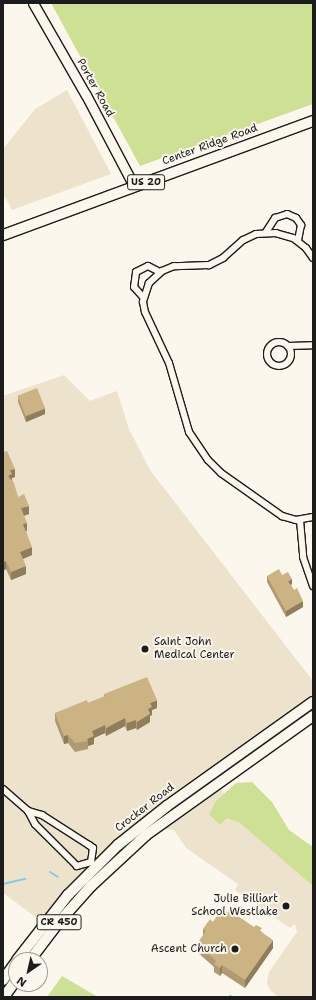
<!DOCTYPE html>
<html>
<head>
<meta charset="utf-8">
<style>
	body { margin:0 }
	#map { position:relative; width:316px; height:1000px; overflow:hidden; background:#fbf7ec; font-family:"Shantell Sans",sans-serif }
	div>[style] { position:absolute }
	.built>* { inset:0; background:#ede3cc }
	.green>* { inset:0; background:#cde094 }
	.stream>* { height:2px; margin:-1px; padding:0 1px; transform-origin:1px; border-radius:1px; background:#87c9e8 }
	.roads { filter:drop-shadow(1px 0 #1c1c1c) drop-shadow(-1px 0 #1c1c1c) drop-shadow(0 1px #1c1c1c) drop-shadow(0 -1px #1c1c1c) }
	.street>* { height:6px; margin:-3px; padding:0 3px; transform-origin:3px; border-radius:3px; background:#fbf7ec }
	.street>.ring { margin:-3px; padding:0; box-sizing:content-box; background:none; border:6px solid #fbf7ec; border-radius:50% }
	.secondary>* { height:9px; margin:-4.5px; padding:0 4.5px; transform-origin:4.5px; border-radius:4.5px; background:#fbf7ec }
	.primary>* { height:10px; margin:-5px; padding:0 5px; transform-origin:5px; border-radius:5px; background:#fbf7ec }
	.wall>* { inset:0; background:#af9a71 }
	.shaded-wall>* { inset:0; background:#8f7d5c }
	.building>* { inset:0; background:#ccb383; transform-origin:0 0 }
	.dots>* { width:11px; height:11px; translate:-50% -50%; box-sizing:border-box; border:2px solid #fbf7ec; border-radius:50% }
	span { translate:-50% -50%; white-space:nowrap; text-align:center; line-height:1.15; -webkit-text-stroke:4px #fbf7ec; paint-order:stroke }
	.shield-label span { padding:1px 3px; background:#fbf7ec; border:1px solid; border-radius:3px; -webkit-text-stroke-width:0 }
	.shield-label { font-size:10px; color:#1c1c1c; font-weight:700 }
	.street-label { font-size:11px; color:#1c1c1c }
	.poi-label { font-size:11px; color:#1c1c1c }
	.left { translate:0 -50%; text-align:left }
	.right { translate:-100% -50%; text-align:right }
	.frame { position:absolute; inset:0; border:4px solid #1c1c1c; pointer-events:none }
	.north { position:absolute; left:8px; top:952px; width:40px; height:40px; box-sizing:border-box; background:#fbf7ec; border:1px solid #a29f99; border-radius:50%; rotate:214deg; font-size:11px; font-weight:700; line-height:16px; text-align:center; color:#1c1c1c }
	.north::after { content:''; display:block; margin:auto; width:14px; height:18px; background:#1c1c1c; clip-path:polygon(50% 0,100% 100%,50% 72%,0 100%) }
</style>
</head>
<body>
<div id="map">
	<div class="built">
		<i style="clip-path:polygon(67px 90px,111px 174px,12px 210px,3px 193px,3px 149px,35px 109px)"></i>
		<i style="clip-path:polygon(64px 375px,90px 401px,117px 391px,129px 429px,150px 470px,313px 681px,313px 698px,110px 845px,67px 888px,41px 921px,3px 893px,3px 396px)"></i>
		<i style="clip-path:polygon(220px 788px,239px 816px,313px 879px,313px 997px,278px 997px,270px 990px,267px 983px,269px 972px,297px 932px,295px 924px,290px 928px,235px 890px,238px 884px,186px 848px,174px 830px,164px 829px)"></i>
	</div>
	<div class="green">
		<i style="clip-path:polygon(51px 3px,313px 3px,313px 104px,140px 166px)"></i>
		<i style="clip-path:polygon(252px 782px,272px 802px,289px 830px,313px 847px,313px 886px,240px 823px,227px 818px,220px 825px,209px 814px,216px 801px,236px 783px)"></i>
		<i style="clip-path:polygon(62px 976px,98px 997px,47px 997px)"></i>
	</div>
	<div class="stream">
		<i style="left:50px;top:872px;width:9px;rotate:32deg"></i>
		<i style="left:3px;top:884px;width:23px;rotate:-13deg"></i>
		<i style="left:230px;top:996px;width:2px;rotate:27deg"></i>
	</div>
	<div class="roads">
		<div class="street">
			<i style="left:266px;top:232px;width:17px;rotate:-57deg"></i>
			<i style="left:275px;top:218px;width:13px;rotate:-18deg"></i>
			<i style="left:287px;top:214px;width:10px;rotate:24deg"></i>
			<i style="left:296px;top:218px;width:9px;rotate:54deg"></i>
			<i style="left:301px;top:225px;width:16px;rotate:101deg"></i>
			<i style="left:313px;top:258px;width:12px;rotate:-125deg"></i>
			<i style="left:306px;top:248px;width:16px;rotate:-142deg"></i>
			<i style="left:293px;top:238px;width:18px;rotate:-164deg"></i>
			<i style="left:276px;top:233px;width:20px;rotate:177deg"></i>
			<i style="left:256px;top:234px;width:14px;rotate:155deg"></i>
			<i style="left:243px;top:240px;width:27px;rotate:138deg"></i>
			<i style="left:223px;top:258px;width:16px;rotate:153deg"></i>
			<i style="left:209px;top:265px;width:35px;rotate:178deg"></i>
			<i style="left:174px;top:266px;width:13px;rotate:157deg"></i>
			<i style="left:162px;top:271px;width:18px;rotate:137deg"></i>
			<i style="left:149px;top:283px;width:20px;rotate:108deg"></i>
			<i style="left:143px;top:302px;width:10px;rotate:79deg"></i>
			<i style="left:145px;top:312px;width:56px;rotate:64.8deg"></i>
			<i style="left:169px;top:363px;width:72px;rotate:73.8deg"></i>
			<i style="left:189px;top:432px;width:34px;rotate:56deg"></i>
			<i style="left:208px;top:460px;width:18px;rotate:45deg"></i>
			<i style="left:221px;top:473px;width:75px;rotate:35.2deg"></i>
			<i style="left:282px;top:516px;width:15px;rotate:16deg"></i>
			<i style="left:296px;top:520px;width:17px;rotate:-10deg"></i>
			<i style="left:143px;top:297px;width:13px;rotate:-132deg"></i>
			<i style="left:134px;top:287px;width:15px;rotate:-82deg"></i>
			<i style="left:136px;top:272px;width:13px;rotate:-27deg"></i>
			<i style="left:148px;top:266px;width:13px;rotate:27deg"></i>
			<i class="ring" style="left:267px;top:342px;width:18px;height:18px"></i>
			<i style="left:288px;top:346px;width:25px;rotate:-2deg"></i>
			<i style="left:300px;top:520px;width:37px;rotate:85deg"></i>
			<i style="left:303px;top:557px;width:31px;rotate:71deg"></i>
			<i style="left:3px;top:789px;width:33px;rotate:41deg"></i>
			<i style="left:28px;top:811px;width:15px;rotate:16deg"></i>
			<i style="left:42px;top:815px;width:56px;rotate:32.6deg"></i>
			<i style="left:89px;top:845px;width:5px;rotate:37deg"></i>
			<i style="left:93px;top:848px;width:14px;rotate:98deg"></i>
			<i style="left:91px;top:862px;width:15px;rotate:164deg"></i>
			<i style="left:77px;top:866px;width:59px;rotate:-135deg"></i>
			<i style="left:35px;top:824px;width:15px;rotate:-118deg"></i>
		</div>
		<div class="secondary">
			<i style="left:33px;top:3px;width:106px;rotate:60.1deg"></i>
			<i style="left:86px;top:95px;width:103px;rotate:62.2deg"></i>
		</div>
		<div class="primary">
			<i style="left:3px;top:235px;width:330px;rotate:-20.2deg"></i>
			<i style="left:17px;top:960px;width:83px;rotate:-51.9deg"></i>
			<i style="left:68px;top:895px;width:71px;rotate:-45deg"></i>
			<i style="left:118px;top:845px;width:63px;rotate:-38.5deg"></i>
			<i style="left:167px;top:806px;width:179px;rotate:-35.5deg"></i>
			<i style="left:30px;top:960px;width:48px;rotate:-52.7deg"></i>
			<i style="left:59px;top:922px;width:48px;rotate:-48.4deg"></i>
			<i style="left:91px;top:886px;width:75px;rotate:-42.8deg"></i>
			<i style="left:146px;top:835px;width:205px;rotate:-35.5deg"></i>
			<i style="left:3px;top:980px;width:22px;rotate:-54deg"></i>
			<i style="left:4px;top:997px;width:21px;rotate:-55deg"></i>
		</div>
	</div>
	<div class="wall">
		<i style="clip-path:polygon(18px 396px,45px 414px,26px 422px,18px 402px)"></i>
		<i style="clip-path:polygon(3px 452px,15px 477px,12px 478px,12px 480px,18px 497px,29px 514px,24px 516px,27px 531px,26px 531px,32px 555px,23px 559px,26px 574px,11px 580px,6px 569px,3px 571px)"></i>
		<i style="clip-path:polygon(282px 575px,292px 584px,291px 585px,303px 607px,286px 617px,267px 582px,267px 576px)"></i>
		<i style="clip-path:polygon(104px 694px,157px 708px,152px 710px,152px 715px,150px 716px,150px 722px,137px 730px,136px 728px,127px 731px,125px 726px,106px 736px,105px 733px,94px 738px,94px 744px,88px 746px,88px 749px,75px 752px,68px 743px,64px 744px,55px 721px,55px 713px,88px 703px,104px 697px)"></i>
		<i style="clip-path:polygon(228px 913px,262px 932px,273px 948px,245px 988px,222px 973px,220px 976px,214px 972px,214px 967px,197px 952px,197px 944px,203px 936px,203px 929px,213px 922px)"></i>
	</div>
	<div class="shaded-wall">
		<i style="clip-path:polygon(45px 408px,45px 414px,26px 422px,26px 415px)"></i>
		<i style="clip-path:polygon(15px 469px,15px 477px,12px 478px,12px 482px,8px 476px,10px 470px)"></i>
		<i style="clip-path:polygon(29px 506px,29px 514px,21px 516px,21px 508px)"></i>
		<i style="clip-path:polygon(27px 523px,27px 531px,23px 532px,23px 524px)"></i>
		<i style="clip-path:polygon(32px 547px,32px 555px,20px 560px,20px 552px)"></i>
		<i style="clip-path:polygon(6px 561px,6px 569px,3px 571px,3px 562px)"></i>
		<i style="clip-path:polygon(26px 566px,26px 574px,11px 580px,11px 572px)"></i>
		<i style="clip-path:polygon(292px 579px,292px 584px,288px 586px,288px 581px)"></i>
		<i style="clip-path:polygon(303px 601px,303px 607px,286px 617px,286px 611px)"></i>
		<i style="clip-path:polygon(157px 700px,157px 708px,152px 710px,152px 715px,150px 716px,150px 722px,137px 730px,137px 722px,148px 709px,150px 703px)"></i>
		<i style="clip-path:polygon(125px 718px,125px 726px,106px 736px,106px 728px)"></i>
		<i style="clip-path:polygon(136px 720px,136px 728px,127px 731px,127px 723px)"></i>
		<i style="clip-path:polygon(105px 725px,105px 733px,94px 738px,94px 744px,88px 746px,88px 741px,87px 739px,92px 731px)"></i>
		<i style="clip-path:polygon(68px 735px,68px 743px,64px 744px,64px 736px)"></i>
		<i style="clip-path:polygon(273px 940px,273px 948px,245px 988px,245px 980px)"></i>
		<i style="clip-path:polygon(222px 965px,222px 973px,220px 976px,220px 968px)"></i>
	</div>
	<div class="building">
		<i style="left:37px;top:388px;width:22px;height:21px;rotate:68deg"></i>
		<i style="clip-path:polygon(7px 451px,15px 469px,10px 470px,12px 474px,8px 476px,14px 483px,18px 497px,24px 494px,29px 506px,21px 508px,27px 523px,23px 524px,32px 547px,20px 552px,26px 566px,11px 572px,6px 561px,3px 562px,3px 452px)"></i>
		<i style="clip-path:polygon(279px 569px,282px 575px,288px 572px,292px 579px,288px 581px,294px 590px,297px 588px,303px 601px,286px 611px,267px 576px)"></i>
		<i style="clip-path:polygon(147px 677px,157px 700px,150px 703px,152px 707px,148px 709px,150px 714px,137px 722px,136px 720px,127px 723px,125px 718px,106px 728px,105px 725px,92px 731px,94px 736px,87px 739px,88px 741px,75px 743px,68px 735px,64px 736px,55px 713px,87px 700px,88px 703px,105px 696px,104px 694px)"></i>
		<i style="clip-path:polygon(222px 908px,228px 913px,229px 910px,254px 927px,256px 925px,262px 928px,260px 931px,273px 940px,245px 980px,222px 965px,220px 968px,214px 964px,216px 961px,197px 944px,206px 931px,203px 929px,210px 919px,213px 922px)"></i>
	</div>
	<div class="dots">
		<i style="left:145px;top:649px;background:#1c1c1c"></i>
		<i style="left:286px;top:906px;background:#1c1c1c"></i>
		<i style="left:235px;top:949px;background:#1c1c1c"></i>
	</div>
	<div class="shield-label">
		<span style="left:146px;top:182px">US 20</span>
		<span style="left:59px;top:922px">CR 450</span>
	</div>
	<div class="street-label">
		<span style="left:95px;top:88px;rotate:61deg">Porter Road</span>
		<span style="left:210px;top:145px;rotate:-20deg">Center Ridge Road</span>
		<span style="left:145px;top:808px;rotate:-38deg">Crocker Road</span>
	</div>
	<div class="poi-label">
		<span class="left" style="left:154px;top:649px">Saint John<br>Medical Center</span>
		<span class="right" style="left:278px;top:906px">Julie Billiart<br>School Westlake</span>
		<span class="right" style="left:227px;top:949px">Ascent Church</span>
	</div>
	<div class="frame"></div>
	<div class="north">N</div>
</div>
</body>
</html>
